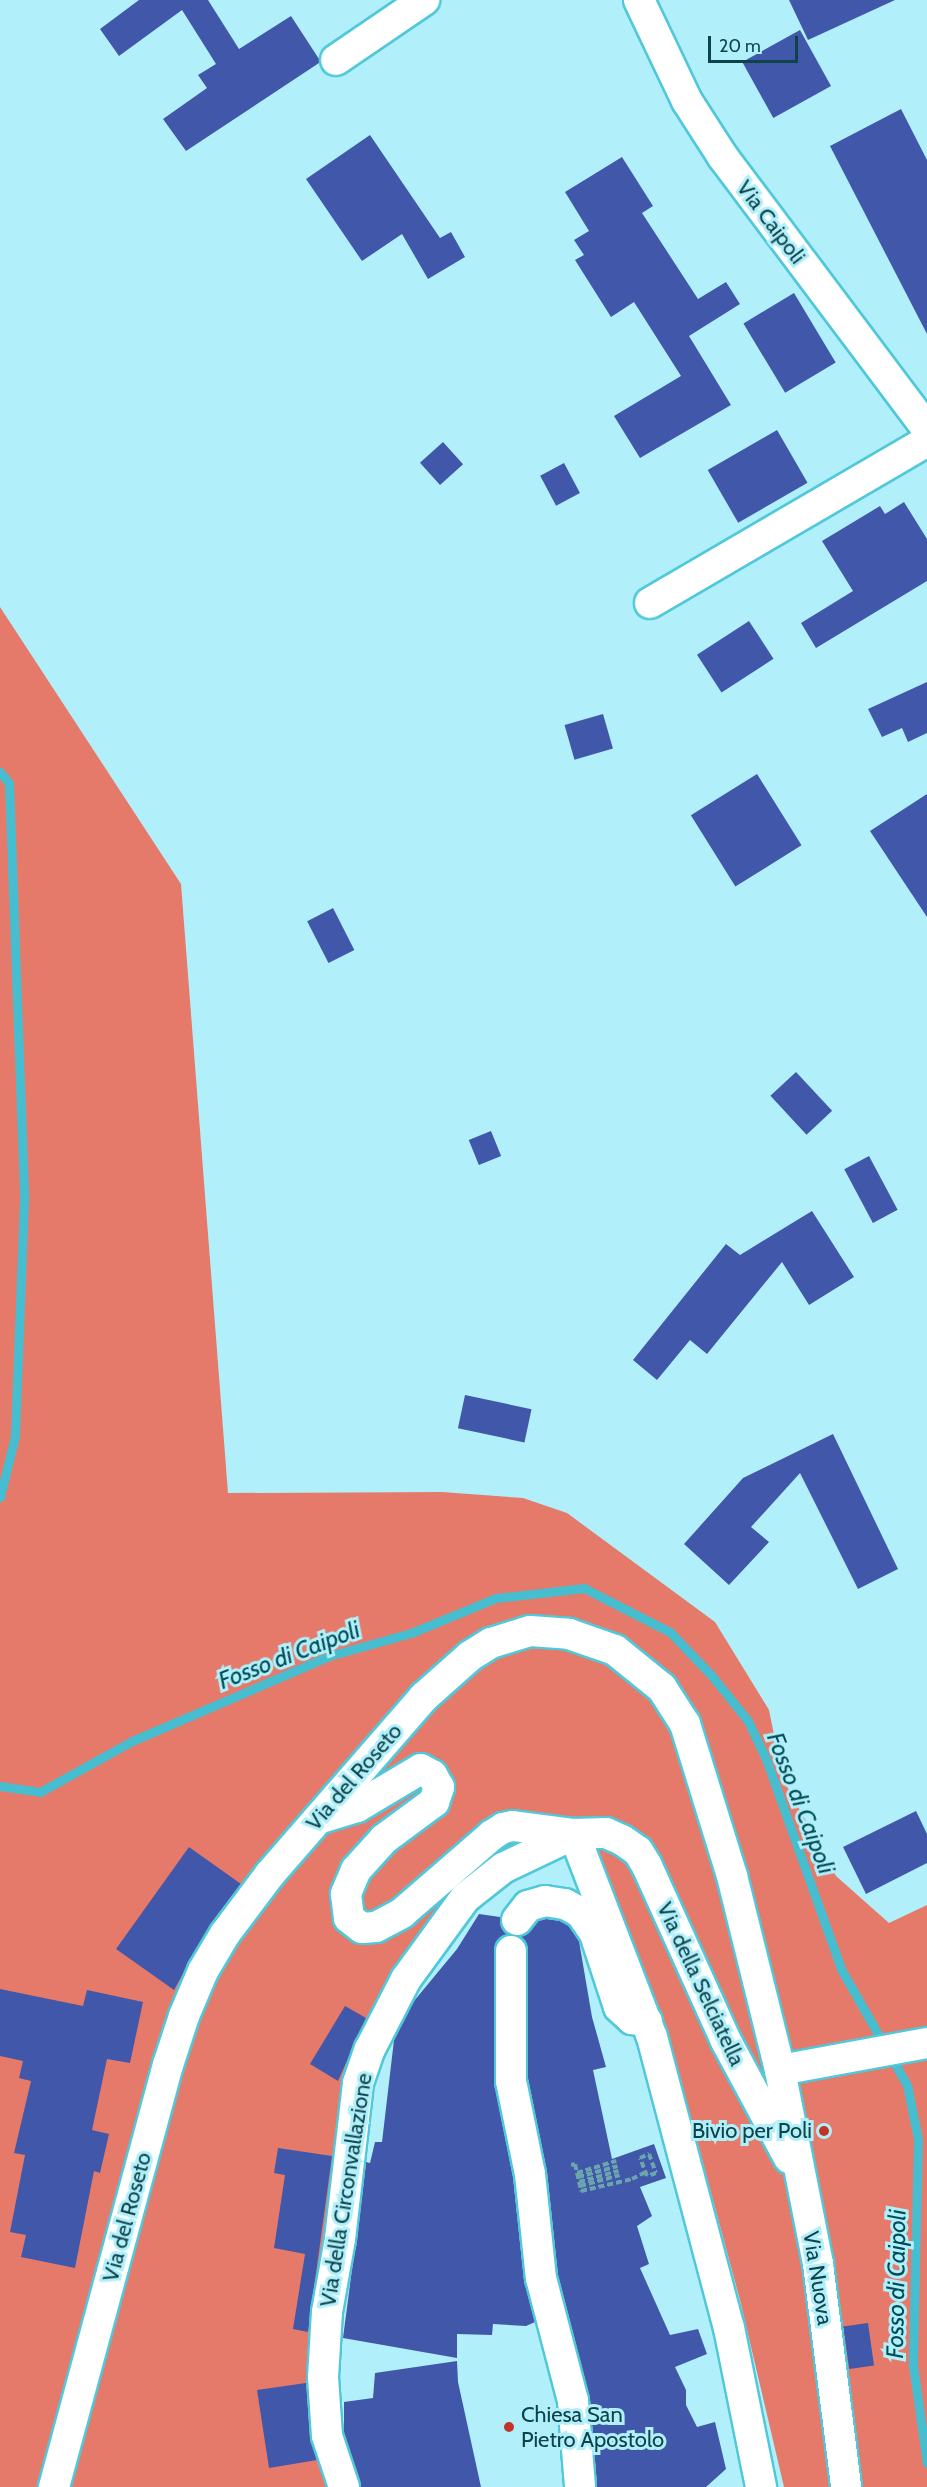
<!DOCTYPE html>
<html>
<head>
<meta charset="utf-8">
<style>
	body { margin:0 }
	#map { position:relative; width:927px; height:2487px; overflow:hidden; background:#b1f0fb; font-family:Cabin,sans-serif }
	div>[style] { position:absolute }
	.forest>* { inset:0; background:#e57a6b }
	.stream>* { height:9px; margin:-4.5px; padding:0 4.5px; transform-origin:4.5px; border-radius:4.5px; background:#46bed0 }
	.building>* { inset:0; background:#4057aa; transform-origin:0 0 }
	.path>* { height:4px; margin-top:-2px; transform-origin:0; background:repeating-linear-gradient(90deg,#6ba6af 0 6px,transparent 0 9px) }
	.roads { filter:drop-shadow(2px 0 #51c8da) drop-shadow(-2px 0 #51c8da) drop-shadow(0 2px #51c8da) drop-shadow(0 -2px #51c8da) }
	.minor>* { height:30px; margin:-15px; padding:0 15px; transform-origin:15px; border-radius:15px; background:#fff }
	.dots>* { width:16px; height:16px; translate:-50% -50%; box-sizing:border-box; border:3px solid #b1f0fb; border-radius:50% }
	span { translate:-50% -50%; white-space:nowrap; text-align:center; line-height:1.15; -webkit-text-stroke:6px #b1f0fb; paint-order:stroke }
	.street-label { font-size:22px; color:#0f434a }
	.poi-label { font-size:22px; color:#0f434a }
	.right { translate:-100% -50%; text-align:right }
	.left { translate:0 -50%; text-align:left }
	.water-label { font-size:24px; color:#004c56; font-style:italic }
	.scale { position:absolute; left:708px; top:36px; width:90px; height:27px; box-sizing:border-box; border:3px solid #0f434a; border-top:0; padding-left:8px; font-size:18px; line-height:21px; white-space:nowrap; color:#0f434a; -webkit-text-stroke:4px #b1f0fb; paint-order:stroke }
</style>
</head>
<body>
<div id="map">
	<div class="forest">
		<i style="clip-path:polygon(0 607px,181px 884px,228px 1493px,442px 1492px,523px 1498px,567px 1513px,715px 1622px,769px 1710px,783px 1779px,836px 1876px,889px 1923px,927px 1905px,927px 2487px,784px 2487px,740px 2300px,669px 2037px,647px 1982px,567px 1835px,503px 1868px,370px 2049px,327px 2313px,344px 2487px,0 2487px)"></i>
	</div>
	<div class="stream">
		<i style="left:0;top:772px;width:14px;rotate:51deg"></i>
		<i style="left:9px;top:783px;width:417px;rotate:87.9deg"></i>
		<i style="left:24px;top:1200px;width:236px;rotate:92.2deg"></i>
		<i style="left:15px;top:1436px;width:63px;rotate:103.8deg"></i>
		<i style="left:0;top:1786px;width:40px;rotate:8.5deg"></i>
		<i style="left:40px;top:1792px;width:105px;rotate:-29deg"></i>
		<i style="left:132px;top:1741px;width:215px;rotate:-23.3deg"></i>
		<i style="left:329px;top:1656px;width:85px;rotate:-15.7deg"></i>
		<i style="left:411px;top:1633px;width:92px;rotate:-22.4deg"></i>
		<i style="left:496px;top:1598px;width:89px;rotate:-6.5deg"></i>
		<i style="left:584px;top:1588px;width:97px;rotate:27.1deg"></i>
		<i style="left:670px;top:1632px;width:61px;rotate:46.3deg"></i>
		<i style="left:712px;top:1676px;width:58px;rotate:51.3deg"></i>
		<i style="left:748px;top:1721px;width:42px;rotate:64.7deg"></i>
		<i style="left:766px;top:1759px;width:223px;rotate:70.3deg"></i>
		<i style="left:841px;top:1969px;width:133px;rotate:60.4deg"></i>
		<i style="left:907px;top:2085px;width:55px;rotate:78.5deg"></i>
		<i style="left:918px;top:2139px;width:226px;rotate:91.3deg"></i>
		<i style="left:913px;top:2365px;width:99px;rotate:81.9deg"></i>
	</div>
	<div class="building">
		<i style="clip-path:polygon(139px 0,208px 0,239px 49px,291px 16px,319px 59px,319px 63px,186px 151px,163px 119px,207px 88px,198px 75px,216px 64px,182px 10px,119px 56px,100px 29px)"></i>
		<i style="clip-path:polygon(789px 0,895px 0,808px 40px)"></i>
		<i style="left:800px;top:30px;width:64px;height:66px;rotate:61deg"></i>
		<i style="clip-path:polygon(901px 109px,927px 160px,927px 334px,830px 146px)"></i>
		<i style="clip-path:polygon(370px 135px,440px 238px,451px 232px,465px 257px,428px 279px,402px 234px,362px 261px,306px 179px)"></i>
		<i style="clip-path:polygon(622px 157px,653px 206px,642px 213px,698px 299px,726px 282px,740px 304px,689px 336px,731px 405px,640px 458px,614px 416px,681px 376px,634px 302px,611px 317px,575px 260px,584px 255px,574px 240px,589px 231px,565px 192px)"></i>
		<i style="left:794px;top:293px;width:81px;height:59px;rotate:59deg"></i>
		<i style="left:777px;top:430px;width:61px;height:80px;rotate:60deg"></i>
		<i style="left:443px;top:442px;width:30px;height:31px;rotate:48deg"></i>
		<i style="left:564px;top:463px;width:34px;height:27px;rotate:62deg"></i>
		<i style="clip-path:polygon(904px 502px,927px 539px,927px 581px,816px 648px,801px 623px,853px 591px,822px 541px,880px 506px,885px 514px)"></i>
		<i style="left:749px;top:621px;width:45px;height:62px;rotate:57deg"></i>
		<i style="clip-path:polygon(927px 682px,927px 733px,908px 742px,902px 728px,882px 737px,868px 709px)"></i>
		<i style="left:603px;top:714px;width:36px;height:40px;rotate:74deg"></i>
		<i style="left:757px;top:774px;width:84px;height:78px;rotate:58deg"></i>
		<i style="clip-path:polygon(927px 794px,927px 917px,870px 831px)"></i>
		<i style="left:333px;top:908px;width:47px;height:29px;rotate:63deg"></i>
		<i style="left:796px;top:1072px;width:53px;height:35px;rotate:47deg"></i>
		<i style="left:491px;top:1131px;width:27px;height:24px;rotate:68deg"></i>
		<i style="left:869px;top:1156px;width:61px;height:28px;rotate:62deg"></i>
		<i style="clip-path:polygon(812px 1211px,854px 1277px,809px 1305px,782px 1262px,707px 1354px,690px 1340px,657px 1380px,633px 1360px,726px 1244px,740px 1255px)"></i>
		<i style="left:465px;top:1395px;width:68px;height:34px;rotate:12deg"></i>
		<i style="clip-path:polygon(833px 1434px,898px 1569px,858px 1589px,800px 1473px,751px 1527px,769px 1542px,729px 1585px,684px 1544px,743px 1478px)"></i>
		<i style="clip-path:polygon(916px 1811px,927px 1834px,927px 1863px,866px 1894px,843px 1847px)"></i>
		<i style="clip-path:polygon(189px 1847px,241px 1884px,210px 1925px,174px 1990px,116px 1949px)"></i>
		<i style="clip-path:polygon(479px 1914px,500px 1917px,501px 1927px,508px 1934px,496px 1942px,494px 1951px,494px 2081px,513px 2177px,524px 2280px,535px 2322px,526px 2326px,493px 2324px,492px 2335px,457px 2334px,457px 2358px,343px 2338px,366px 2162px,370px 2163px,375px 2142px,382px 2142px,394px 2040px,414px 2001px,457px 1949px)"></i>
		<i style="clip-path:polygon(546px 1919px,560px 1921px,569px 1926px,579px 1941px,592px 2017px,606px 2067px,593px 2070px,612px 2159px,654px 2144px,666px 2178px,640px 2187px,652px 2216px,637px 2226px,649px 2264px,640px 2268px,670px 2335px,698px 2329px,707px 2354px,675px 2367px,686px 2390px,686px 2405px,697px 2427px,715px 2422px,726px 2469px,706px 2487px,597px 2487px,590px 2399px,558px 2275px,547px 2172px,528px 2079px,528px 1951px,526px 1943px,520px 1936px,530px 1931px,538px 1921px)"></i>
		<i style="clip-path:polygon(0 1989px,83px 2006px,87px 1990px,143px 2002px,130px 2063px,107px 2059px,92px 2130px,109px 2134px,100px 2173px,94px 2171px,75px 2268px,21px 2257px,26px 2235px,10px 2232px,25px 2155px,14px 2153px,31px 2081px,19px 2078px,23px 2061px,0 2056px)"></i>
		<i style="clip-path:polygon(345px 2006px,366px 2018px,338px 2081px,310px 2064px)"></i>
		<i style="clip-path:polygon(278px 2148px,332px 2156px,308px 2332px,293px 2329px,305px 2254px,274px 2248px,285px 2175px,274px 2173px)"></i>
		<i style="left:868px;top:2323px;width:43px;height:25px;rotate:82deg"></i>
		<i style="clip-path:polygon(457px 2361px,458px 2382px,481px 2487px,361px 2487px,344px 2433px,344px 2402px,373px 2398px,375px 2373px)"></i>
		<i style="clip-path:polygon(306px 2383px,310px 2437px,317px 2460px,269px 2468px,257px 2390px)"></i>
	</div>
	<div class="path">
		<i style="left:649px;top:2154px;width:20px;rotate:70deg"></i>
		<i style="left:656px;top:2173px;width:9px;rotate:162deg"></i>
		<i style="left:647px;top:2176px;width:19px;rotate:-111deg"></i>
		<i style="left:640px;top:2158px;width:10px;rotate:-24deg"></i>
		<i style="left:571px;top:2165px;width:4px;rotate:-14deg"></i>
		<i style="left:575px;top:2164px;width:28px;rotate:77deg"></i>
		<i style="left:581px;top:2191px;width:52px;rotate:-13.2deg"></i>
		<i style="left:632px;top:2179px;width:16px;rotate:-27deg"></i>
		<i style="left:577px;top:2173px;width:41px;rotate:-17.1deg"></i>
		<i style="left:578px;top:2177px;width:41px;rotate:-15.4deg"></i>
		<i style="left:579px;top:2182px;width:41px;rotate:-15.8deg"></i>
		<i style="left:580px;top:2186px;width:41px;rotate:-15.4deg"></i>
	</div>
	<div class="roads">
		<div class="minor">
			<i style="left:639px;top:0;width:112px;rotate:64.6deg"></i>
			<i style="left:687px;top:101px;width:67px;rotate:57.3deg"></i>
			<i style="left:723px;top:157px;width:340px;rotate:53.1deg"></i>
			<i style="left:336px;top:60px;width:107px;rotate:-34.3deg"></i>
			<i style="left:650px;top:603px;width:321px;rotate:-30.3deg"></i>
			<i style="left:318px;top:1819px;width:41px;rotate:-17.1deg"></i>
			<i style="left:357px;top:1807px;width:74px;rotate:-30.7deg"></i>
			<i style="left:421px;top:1769px;width:13px;rotate:29deg"></i>
			<i style="left:432px;top:1775px;width:14px;rotate:60deg"></i>
			<i style="left:439px;top:1787px;width:16px;rotate:108deg"></i>
			<i style="left:434px;top:1802px;width:62px;rotate:143.5deg"></i>
			<i style="left:384px;top:1839px;width:42px;rotate:132.1deg"></i>
			<i style="left:356px;top:1870px;width:26px;rotate:113deg"></i>
			<i style="left:346px;top:1894px;width:24px;rotate:83deg"></i>
			<i style="left:349px;top:1918px;width:16px;rotate:38deg"></i>
			<i style="left:362px;top:1928px;width:14px;rotate:-4deg"></i>
			<i style="left:376px;top:1927px;width:30px;rotate:-28deg"></i>
			<i style="left:402px;top:1913px;width:119px;rotate:-40.9deg"></i>
			<i style="left:492px;top:1835px;width:13px;rotate:-32deg"></i>
			<i style="left:503px;top:1828px;width:10px;rotate:-11deg"></i>
			<i style="left:513px;top:1826px;width:62px;rotate:7.5deg"></i>
			<i style="left:574px;top:1834px;width:217px;rotate:69deg"></i>
			<i style="left:652px;top:2037px;width:301px;rotate:75.2deg"></i>
			<i style="left:729px;top:2328px;width:162px;rotate:78.6deg"></i>
			<i style="left:517px;top:1920px;width:18px;rotate:-52deg"></i>
			<i style="left:528px;top:1906px;width:18px;rotate:-16deg"></i>
			<i style="left:545px;top:1901px;width:20px;rotate:9deg"></i>
			<i style="left:565px;top:1904px;width:18px;rotate:29deg"></i>
			<i style="left:581px;top:1913px;width:25px;rotate:56deg"></i>
			<i style="left:595px;top:1934px;width:77px;rotate:71.8deg"></i>
			<i style="left:619px;top:2007px;width:18px;rotate:43deg"></i>
			<i style="left:632px;top:2019px;width:15px;rotate:8deg"></i>
			<i style="left:511px;top:1951px;width:130px;rotate:90deg"></i>
			<i style="left:511px;top:2081px;width:95px;rotate:78.5deg"></i>
			<i style="left:530px;top:2174px;width:105px;rotate:84deg"></i>
			<i style="left:541px;top:2278px;width:127px;rotate:75.4deg"></i>
			<i style="left:573px;top:2401px;width:86px;rotate:85.3deg"></i>
			<i style="left:780px;top:2070px;width:149px;rotate:-10.4deg"></i>
			<i style="left:54px;top:2487px;width:437px;rotate:-74.9deg"></i>
			<i style="left:168px;top:2065px;width:52px;rotate:-71.9deg"></i>
			<i style="left:184px;top:2016px;width:49px;rotate:-67.1deg"></i>
			<i style="left:203px;top:1971px;width:43px;rotate:-59.3deg"></i>
			<i style="left:225px;top:1934px;width:75px;rotate:-53.1deg"></i>
			<i style="left:270px;top:1874px;width:235px;rotate:-49deg"></i>
			<i style="left:424px;top:1697px;width:62px;rotate:-41.7deg"></i>
			<i style="left:470px;top:1656px;width:25px;rotate:-32deg"></i>
			<i style="left:491px;top:1643px;width:41px;rotate:-17.1deg"></i>
			<i style="left:530px;top:1631px;width:39px;rotate:4deg"></i>
			<i style="left:569px;top:1634px;width:49px;rotate:19.2deg"></i>
			<i style="left:615px;top:1650px;width:60px;rotate:39deg"></i>
			<i style="left:662px;top:1688px;width:43px;rotate:57.4deg"></i>
			<i style="left:685px;top:1724px;width:159px;rotate:72.8deg"></i>
			<i style="left:732px;top:1876px;width:200px;rotate:76.1deg"></i>
			<i style="left:780px;top:2070px;width:198px;rotate:78.9deg"></i>
			<i style="left:818px;top:2264px;width:225px;rotate:82.8deg"></i>
			<i style="left:344px;top:2487px;width:54px;rotate:-108.4deg"></i>
			<i style="left:327px;top:2436px;width:59px;rotate:-93.9deg"></i>
			<i style="left:323px;top:2377px;width:65px;rotate:-86.5deg"></i>
			<i style="left:327px;top:2312px;width:74px;rotate:-79.9deg"></i>
			<i style="left:340px;top:2239px;width:157px;rotate:-83.4deg"></i>
			<i style="left:358px;top:2083px;width:36px;rotate:-71deg"></i>
			<i style="left:370px;top:2049px;width:79px;rotate:-62.8deg"></i>
			<i style="left:406px;top:1979px;width:100px;rotate:-53.9deg"></i>
			<i style="left:465px;top:1898px;width:48px;rotate:-38.3deg"></i>
			<i style="left:503px;top:1868px;width:79px;rotate:-25.6deg"></i>
			<i style="left:574px;top:1834px;width:32px;rotate:-2deg"></i>
			<i style="left:606px;top:1833px;width:17px;rotate:24deg"></i>
			<i style="left:622px;top:1840px;width:19px;rotate:35deg"></i>
			<i style="left:638px;top:1851px;width:17px;rotate:59deg"></i>
			<i style="left:647px;top:1866px;width:192px;rotate:65.7deg"></i>
			<i style="left:726px;top:2041px;width:133px;rotate:61.7deg"></i>
		</div>
	</div>
	<div class="dots">
		<i style="left:824px;top:2131px;background:#c13428"></i>
		<i style="left:509px;top:2427px;background:#c13428"></i>
	</div>
	<div class="street-label">
		<span style="left:771px;top:222px;rotate:53deg">Via Caipoli</span>
		<span style="left:354px;top:1777px;rotate:-49deg">Via del Roseto</span>
		<span style="left:701px;top:1984px;rotate:65deg">Via della Selciatella</span>
		<span style="left:346px;top:2190px;rotate:-81deg">Via della Circonvallazione</span>
		<span style="left:127px;top:2217px;rotate:-75deg">Via del Roseto</span>
		<span style="left:818px;top:2278px;rotate:81deg">Via Nuova</span>
	</div>
	<div class="poi-label">
		<span class="right" style="left:812px;top:2131px">Bivio per Poli</span>
		<span class="left" style="left:521px;top:2427px">Chiesa San<br>Pietro Apostolo</span>
	</div>
	<div class="water-label">
		<span style="left:289px;top:1655px;rotate:-21deg">Fosso di Caipoli</span>
		<span style="left:801px;top:1803px;rotate:69deg">Fosso di Caipoli</span>
		<span style="left:896px;top:2284px;rotate:-89deg">Fosso di Caipoli</span>
	</div>
	<div class="scale">20 m</div>
</div>
</body>
</html>
